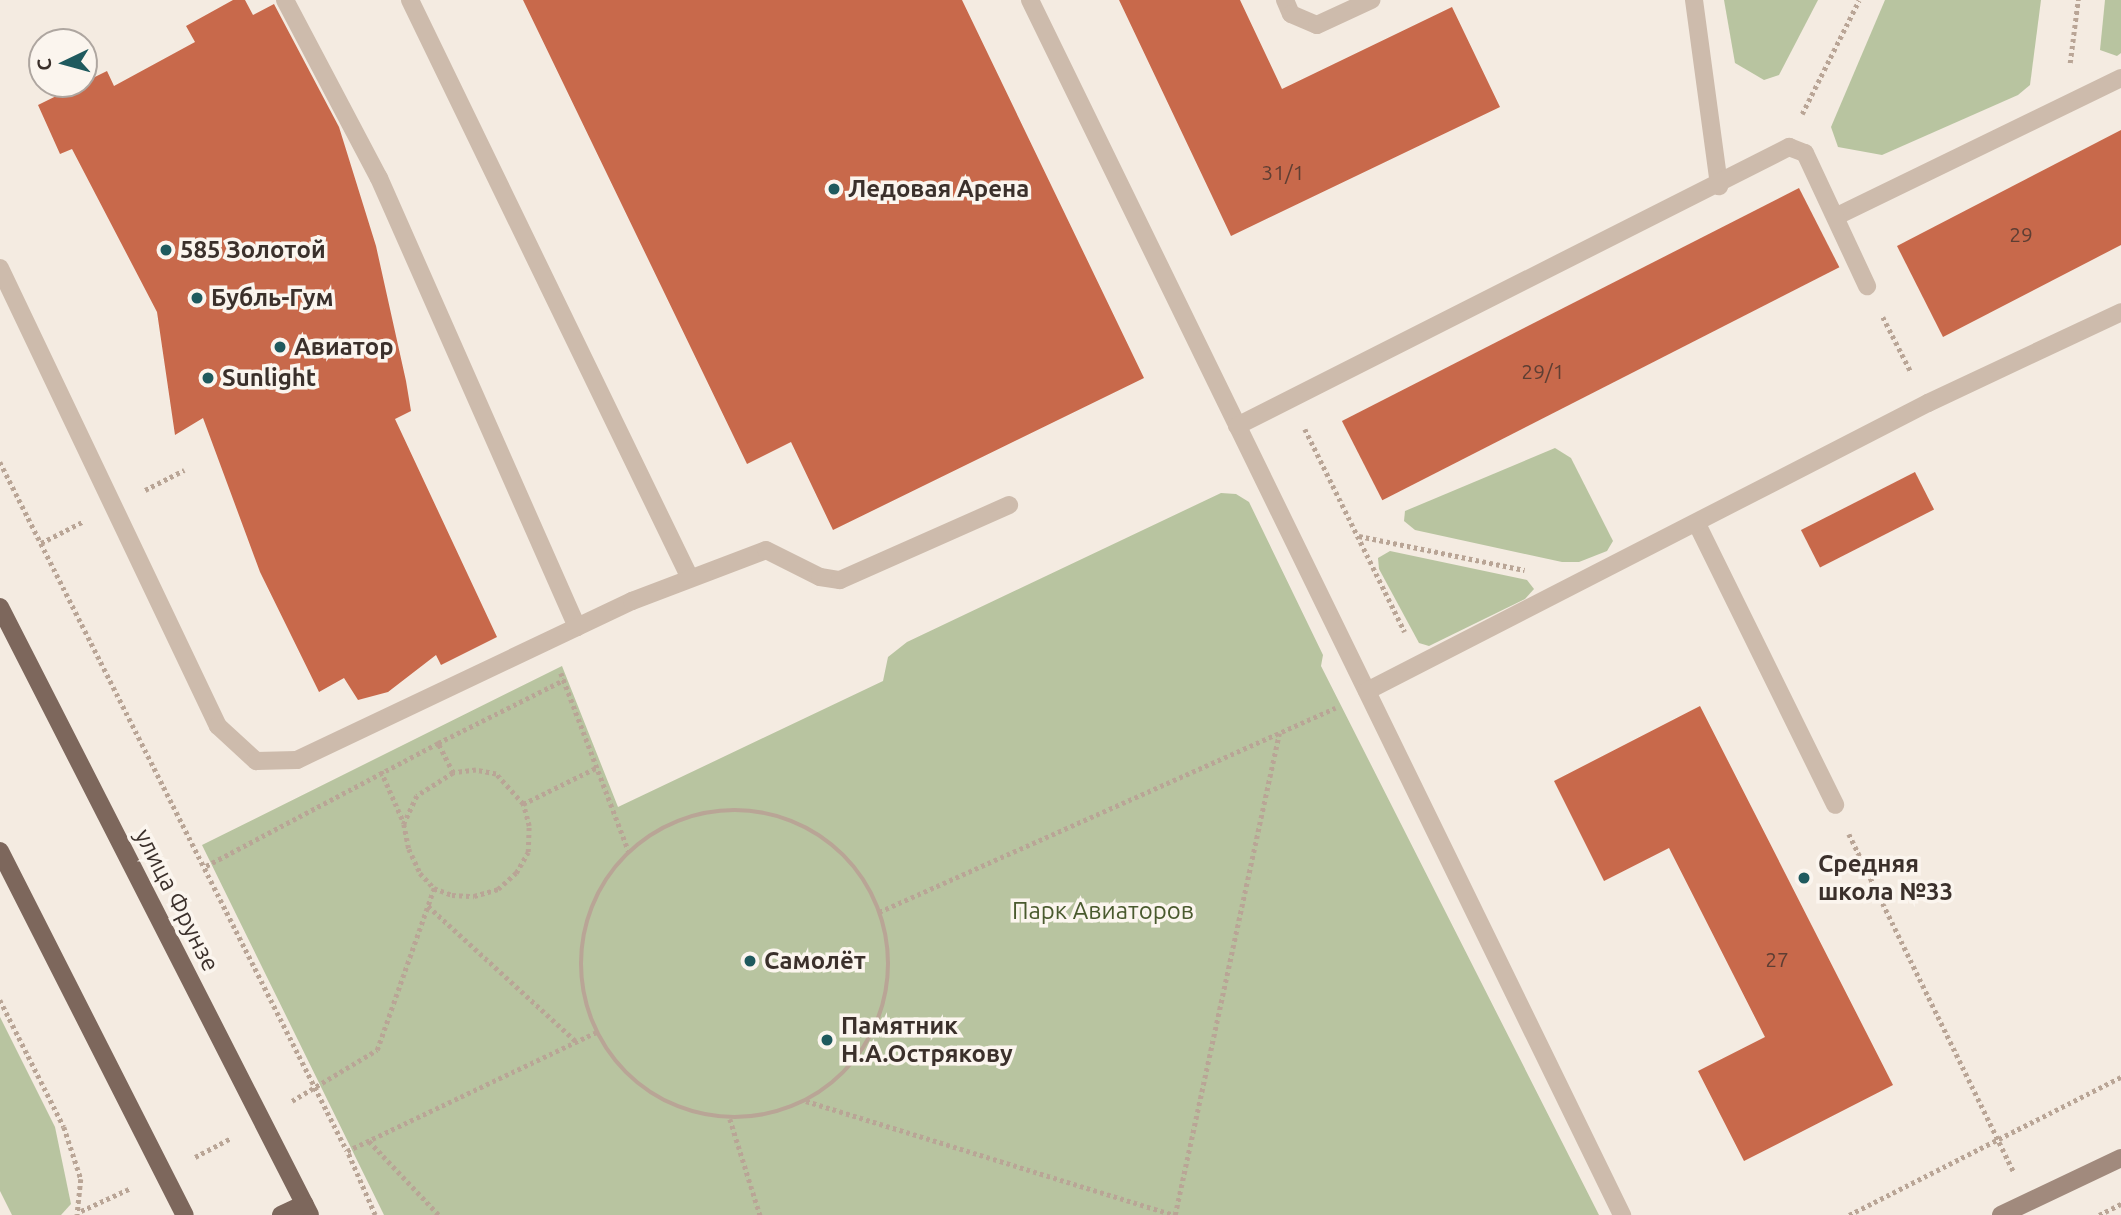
<!DOCTYPE html>
<html>
<head>
<meta charset="utf-8">
<style>
	body { margin:0 }
	#map { position:relative; width:2121px; height:1215px; overflow:hidden; background:#f4ebe1; font-family:Ubuntu,sans-serif }
	div>[style] { position:absolute }
	.green>* { inset:0; background:#b8c4a0 }
	.building>* { inset:0; background:#c8694b; transform-origin:0 0 }
	.path>* { height:4.5px; margin-top:-2.25px; transform-origin:0; background:repeating-linear-gradient(90deg,#b9a596 0 3.5px,transparent 0 7px) }
	.path>.ring { margin:-2.25px; padding:0; box-sizing:content-box; background:none; border:4.5px solid #b9a596; border-radius:50% }
	.lane>* { height:18px; margin:-9px; padding:0 9px; transform-origin:9px; border-radius:9px; background:#cdbbac }
	.secondary>* { height:18px; margin:-9px; padding:0 9px; transform-origin:9px; border-radius:9px; background:#a18a7d }
	.primary>* { height:18px; margin:-9px; padding:0 9px; transform-origin:9px; border-radius:9px; background:#7d675c }
	.dots>* { width:19px; height:19px; translate:-50% -50%; box-sizing:border-box; border:4px solid #fbf5ee; border-radius:50% }
	span { translate:-50% -50%; white-space:nowrap; text-align:center; line-height:1.15; -webkit-text-stroke:7px #fbf5ee; paint-order:stroke }
	.number-label { font-size:21px; color:#5e3e33 }
	.number-label span { -webkit-text-stroke-width:0 }
	.poi-label { font-size:24px; color:#3b302b; font-weight:700 }
	.left { translate:0 -50%; text-align:left }
	.street-label { font-size:24px; color:#3b302b }
	.park-label { font-size:24px; color:#4a5a2e }
	.north { position:absolute; left:28px; top:28px; width:70px; height:70px; box-sizing:border-box; background:#fbf5ee; border:2px solid #aea6a0; border-radius:50%; rotate:265deg; font-size:19px; font-weight:700; line-height:28px; text-align:center; color:#3b302b }
	.north::after { content:''; display:block; margin:auto; width:24px; height:32px; background:#1f5a5e; clip-path:polygon(50% 0,100% 100%,50% 72%,0 100%) }
</style>
</head>
<body>
<div id="map">
	<div class="green">
		<i style="clip-path:polygon(1724px 0,1818px 0,1779px 75px,1764px 80px,1735px 63px)"></i>
		<i style="clip-path:polygon(1885px 0,2041px 0,2030px 85px,2018px 95px,1882px 155px,1838px 147px,1831px 127px)"></i>
		<i style="clip-path:polygon(2105px 0,2121px 0,2121px 53px,2117px 56px,2100px 50px)"></i>
		<i style="clip-path:polygon(1555px 448px,1571px 458px,1613px 541px,1607px 551px,1579px 562px,1562px 562px,1415px 530px,1404px 521px,1405px 511px)"></i>
		<i style="clip-path:polygon(1221px 493px,1236px 494px,1249px 502px,1323px 655px,1321px 666px,1599px 1215px,384px 1215px,202px 845px,562px 666px,618px 807px,883px 681px,888px 657px,907px 642px)"></i>
		<i style="clip-path:polygon(1390px 551px,1527px 580px,1534px 589px,1525px 599px,1429px 646px,1419px 643px,1379px 569px,1378px 558px)"></i>
		<i style="clip-path:polygon(0 1017px,55px 1127px,71px 1204px,61px 1215px,12px 1215px,0 1191px)"></i>
	</div>
	<div class="building">
		<i style="clip-path:polygon(233px 0,245px 0,253px 15px,274px 4px,339px 127px,376px 246px,406px 381px,411px 411px,395px 419px,497px 637px,441px 665px,436px 655px,388px 692px,358px 700px,344px 678px,319px 692px,260px 572px,203px 418px,175px 435px,157px 312px,72px 149px,60px 154px,38px 105px,107px 71px,114px 86px,195px 42px,186px 26px)"></i>
		<i style="clip-path:polygon(523px 0,962px 0,1144px 378px,833px 530px,791px 442px,747px 464px)"></i>
		<i style="clip-path:polygon(1119px 0,1240px 0,1282px 89px,1452px 7px,1500px 107px,1231px 236px)"></i>
		<i style="clip-path:polygon(2121px 130px,2121px 245px,1943px 337px,1897px 246px)"></i>
		<i style="left:1799px;top:188px;width:89px;height:513px;rotate:63deg"></i>
		<i style="left:1915px;top:472px;width:42px;height:128px;rotate:63deg"></i>
		<i style="clip-path:polygon(1700px 706px,1893px 1085px,1744px 1161px,1698px 1071px,1765px 1037px,1669px 848px,1604px 881px,1554px 781px)"></i>
	</div>
	<div class="path">
		<i style="left:2070px;top:63px;width:64px;rotate:-82.8deg"></i>
		<i style="left:1802px;top:114px;width:127px;rotate:-63.4deg"></i>
		<i style="left:1883px;top:317px;width:62px;rotate:63deg"></i>
		<i style="left:1305px;top:429px;width:226px;rotate:63.8deg"></i>
		<i style="left:0;top:462px;width:771px;rotate:63.27deg"></i>
		<i style="left:145px;top:490px;width:44px;rotate:-27.1deg"></i>
		<i style="left:1359px;top:536px;width:169px;rotate:11.6deg"></i>
		<i style="left:41px;top:543px;width:48px;rotate:-27.1deg"></i>
		<i style="left:561px;top:673px;width:191px;rotate:69.2deg"></i>
		<i style="left:381px;top:771px;width:57px;rotate:66.1deg"></i>
		<i style="left:453px;top:773px;width:34px;rotate:-117deg"></i>
		<i style="left:438px;top:743px;width:141px;rotate:-26.6deg"></i>
		<i style="left:523px;top:804px;width:81px;rotate:-26.3deg"></i>
		<i class="ring" style="left:581px;top:810px;width:303.5px;height:303.5px"></i>
		<i style="left:1849px;top:834px;width:376px;rotate:64deg"></i>
		<i style="left:206px;top:866px;width:263px;rotate:-27.9deg"></i>
		<i style="left:428px;top:906px;width:200px;rotate:42.4deg"></i>
		<i style="left:879px;top:912px;width:500px;rotate:-24.1deg"></i>
		<i style="left:0;top:1000px;width:142px;rotate:63.3deg"></i>
		<i style="left:64px;top:1127px;width:55px;rotate:71.9deg"></i>
		<i style="left:81px;top:1179px;width:36px;rotate:96deg"></i>
		<i style="left:292px;top:1101px;width:99px;rotate:-31deg"></i>
		<i style="left:377px;top:1050px;width:172px;rotate:-70.6deg"></i>
		<i style="left:434px;top:888px;width:19px;rotate:21deg"></i>
		<i style="left:452px;top:895px;width:22px;rotate:3deg"></i>
		<i style="left:474px;top:896px;width:25px;rotate:-16deg"></i>
		<i style="left:498px;top:889px;width:24px;rotate:-42deg"></i>
		<i style="left:516px;top:873px;width:24px;rotate:-60deg"></i>
		<i style="left:528px;top:852px;width:26px;rotate:-88deg"></i>
		<i style="left:529px;top:826px;width:23px;rotate:-105deg"></i>
		<i style="left:523px;top:804px;width:40px;rotate:-132deg"></i>
		<i style="left:496px;top:774px;width:20px;rotate:-169deg"></i>
		<i style="left:476px;top:770px;width:23px;rotate:173deg"></i>
		<i style="left:453px;top:773px;width:43px;rotate:147.4deg"></i>
		<i style="left:417px;top:796px;width:31px;rotate:115deg"></i>
		<i style="left:404px;top:824px;width:25px;rotate:79deg"></i>
		<i style="left:409px;top:849px;width:26px;rotate:65deg"></i>
		<i style="left:420px;top:873px;width:21px;rotate:47deg"></i>
		<i style="left:806px;top:1101px;width:386px;rotate:17.2deg"></i>
		<i style="left:730px;top:1119px;width:101px;rotate:72.6deg"></i>
		<i style="left:369px;top:1141px;width:102px;rotate:46.6deg"></i>
		<i style="left:195px;top:1157px;width:41px;rotate:-27.8deg"></i>
		<i style="left:81px;top:1211px;width:55px;rotate:-24.7deg"></i>
		<i style="left:375px;top:1215px;width:70px;rotate:-113.6deg"></i>
		<i style="left:347px;top:1151px;width:276px;rotate:-25.5deg"></i>
		<i style="left:1175px;top:1215px;width:493px;rotate:-77.8deg"></i>
		<i style="left:1849px;top:1215px;width:305px;rotate:-26.9deg"></i>
		<i style="left:2099px;top:1215px;width:25px;rotate:-27deg"></i>
	</div>
	<div class="lane">
		<i style="left:285px;top:0;width:201px;rotate:62.2deg"></i>
		<i style="left:379px;top:178px;width:491px;rotate:66.2deg"></i>
		<i style="left:410px;top:0;width:640px;rotate:64.16deg"></i>
		<i style="left:1030px;top:0;width:1352px;rotate:64.02deg"></i>
		<i style="left:1285px;top:0;width:15px;rotate:67deg"></i>
		<i style="left:1291px;top:14px;width:28px;rotate:23deg"></i>
		<i style="left:1317px;top:25px;width:60px;rotate:-24.8deg"></i>
		<i style="left:1694px;top:0;width:188px;rotate:82.3deg"></i>
		<i style="left:1837px;top:216px;width:316px;rotate:-25.9deg"></i>
		<i style="left:0;top:268px;width:507px;rotate:64.55deg"></i>
		<i style="left:218px;top:726px;width:52px;rotate:42.6deg"></i>
		<i style="left:256px;top:761px;width:41px;rotate:-1.4deg"></i>
		<i style="left:297px;top:760px;width:371px;rotate:-25.4deg"></i>
		<i style="left:632px;top:601px;width:143px;rotate:-20.8deg"></i>
		<i style="left:766px;top:550px;width:60px;rotate:26.6deg"></i>
		<i style="left:820px;top:577px;width:20px;rotate:9deg"></i>
		<i style="left:840px;top:580px;width:185px;rotate:-23.9deg"></i>
		<i style="left:1237px;top:426px;width:619px;rotate:-26.81deg"></i>
		<i style="left:1789px;top:147px;width:17px;rotate:21deg"></i>
		<i style="left:1805px;top:153px;width:147px;rotate:65deg"></i>
		<i style="left:1697px;top:524px;width:313px;rotate:63.8deg"></i>
		<i style="left:1367px;top:691px;width:631px;rotate:-27.17deg"></i>
		<i style="left:1928px;top:403px;width:213px;rotate:-25.2deg"></i>
	</div>
	<div class="secondary">
		<i style="left:2001px;top:1215px;width:133px;rotate:-25.4deg"></i>
	</div>
	<div class="primary">
		<i style="left:0;top:607px;width:682px;rotate:62.98deg"></i>
		<i style="left:0;top:851px;width:408px;rotate:63.1deg"></i>
		<i style="left:281px;top:1215px;width:26px;rotate:-25deg"></i>
	</div>
	<div class="dots">
		<i style="left:834px;top:189px;background:#1f5a5e"></i>
		<i style="left:166px;top:250px;background:#1f5a5e"></i>
		<i style="left:197px;top:298px;background:#1f5a5e"></i>
		<i style="left:280px;top:347px;background:#1f5a5e"></i>
		<i style="left:208px;top:378px;background:#1f5a5e"></i>
		<i style="left:1804px;top:878px;background:#1f5a5e"></i>
		<i style="left:750px;top:961px;background:#1f5a5e"></i>
		<i style="left:827px;top:1040px;background:#1f5a5e"></i>
	</div>
	<div class="number-label">
		<span style="left:1283px;top:172px">31/1</span>
		<span style="left:2021px;top:234px">29</span>
		<span style="left:1543px;top:371px">29/1</span>
		<span style="left:1777px;top:959px">27</span>
	</div>
	<div class="poi-label">
		<span class="left" style="left:848px;top:189px">Ледовая Арена</span>
		<span class="left" style="left:180px;top:250px">585 Золотой</span>
		<span class="left" style="left:211px;top:298px">Бубль-Гум</span>
		<span class="left" style="left:294px;top:347px">Авиатор</span>
		<span class="left" style="left:222px;top:378px">Sunlight</span>
		<span class="left" style="left:1818px;top:878px">Средняя<br>школа №33</span>
		<span class="left" style="left:764px;top:961px">Самолёт</span>
		<span class="left" style="left:841px;top:1040px">Памятник<br>Н.А.Острякову</span>
	</div>
	<div class="street-label">
		<span style="left:177px;top:900px;rotate:63deg">улица Фрунзе</span>
	</div>
	<div class="park-label">
		<span style="left:1103px;top:911px">Парк Авиаторов</span>
	</div>
	<div class="north">С</div>
</div>
</body>
</html>
